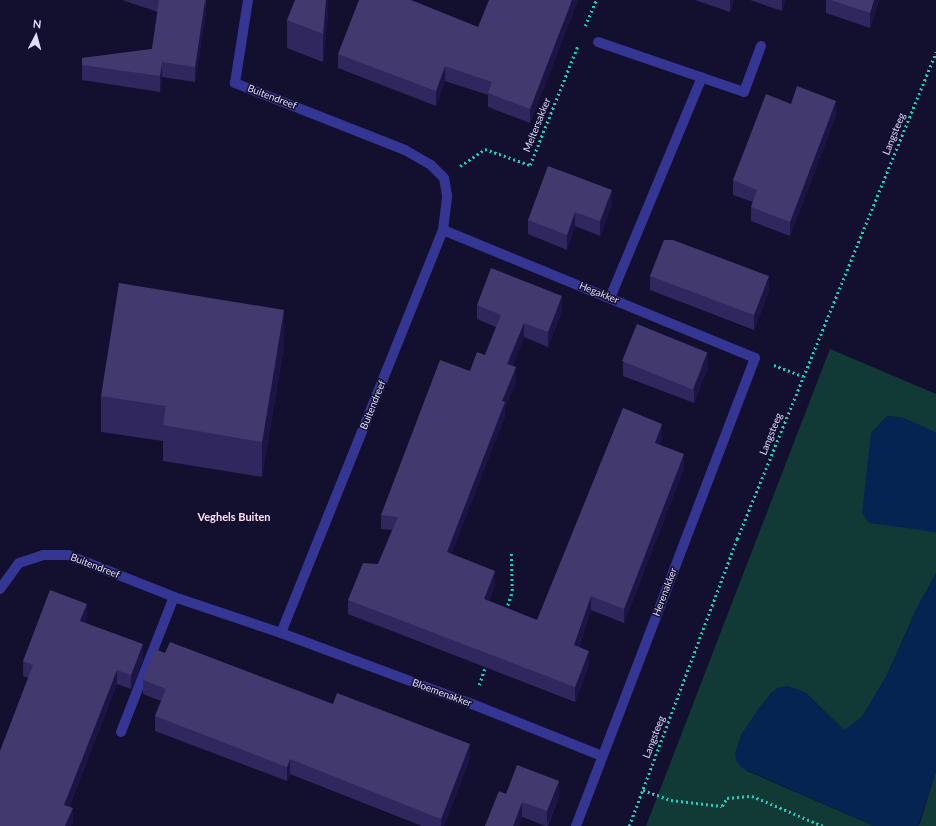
<!DOCTYPE html>
<html>
<head>
<meta charset="utf-8">
<style>
	body { margin:0 }
	#map { position:relative; width:936px; height:826px; overflow:hidden; background:#130f2f; font-family:Lato,sans-serif }
	div>[style] { position:absolute }
	.green>* { inset:0; background:#113a37 }
	.water>* { inset:0; background:#052452 }
	.path>* { height:2.5px; margin-top:-1.25px; transform-origin:0; background:repeating-linear-gradient(90deg,#23cdbc 0 2px,transparent 0 5px) }
	.minor>* { height:10px; margin:-5px; padding:0 5px; transform-origin:5px; border-radius:5px; background:#353593 }
	.wall>* { inset:0; background:#2f275e }
	.shaded-wall>* { inset:0; background:#1c1544 }
	.building>* { inset:0; background:#423a6f; transform-origin:0 0 }
	span { translate:-50% -50%; white-space:nowrap; text-align:center; line-height:1.15; -webkit-text-stroke:3px #130f2f; paint-order:stroke }
	.street-label { font-size:10px; color:#e0ddff }
	.neighbourhood-label { font-size:11px; color:#ffdff5; font-weight:700 }
	.north { position:absolute; left:16px; top:16px; width:40px; height:40px; -webkit-text-stroke:3px #130f2f; paint-order:stroke; rotate:6deg; font-size:11px; font-weight:700; line-height:16px; text-align:center; color:#e0ddff }
	.north::after { content:''; display:block; margin:auto; width:14px; height:18px; background:#e0ddff; clip-path:polygon(50% 0,100% 100%,50% 72%,0 100%) }
</style>
</head>
<body>
<div id="map">
	<div class="green">
		<i style="clip-path:polygon(830px 349px,936px 394px,936px 433px,904px 418px,887px 416px,927px 531px,936px 532px,936px 573px,915px 612px,887px 675px,862px 717px,850px 728px,844px 730px,806px 693px,787px 686px,771px 693px,741px 735px,747px 771px,874px 826px,646px 826px)"></i>
		<i style="clip-path:polygon(936px 771px,936px 826px,918px 826px,920px 823px)"></i>
	</div>
	<div class="water">
		<i style="clip-path:polygon(887px 416px,904px 418px,936px 433px,936px 532px,869px 523px,862px 513px,871px 433px)"></i>
		<i style="clip-path:polygon(936px 573px,936px 771px,918px 826px,874px 826px,742px 768px,736px 760px,735px 754px,741px 735px,761px 705px,777px 688px,787px 686px,806px 693px,844px 730px,862px 717px,887px 675px,915px 612px)"></i>
	</div>
	<div class="path">
		<i style="left:585px;top:26px;width:28px;rotate:-67deg"></i>
		<i style="left:460px;top:166px;width:30px;rotate:-34deg"></i>
		<i style="left:485px;top:149px;width:48px;rotate:19.6deg"></i>
		<i style="left:530px;top:165px;width:129px;rotate:-68.2deg"></i>
		<i style="left:774px;top:365px;width:31px;rotate:21deg"></i>
		<i style="left:506px;top:610px;width:20px;rotate:-72deg"></i>
		<i style="left:512px;top:591px;width:40px;rotate:-91.4deg"></i>
		<i style="left:479px;top:685px;width:21px;rotate:-71deg"></i>
		<i style="left:643px;top:790px;width:30px;rotate:20deg"></i>
		<i style="left:671px;top:800px;width:51px;rotate:6.7deg"></i>
		<i style="left:722px;top:806px;width:9px;rotate:-58deg"></i>
		<i style="left:727px;top:798px;width:25px;rotate:-5deg"></i>
		<i style="left:752px;top:796px;width:77px;rotate:22.9deg"></i>
		<i style="left:629px;top:826px;width:307px;rotate:-69.4deg"></i>
		<i style="left:737px;top:539px;width:526px;rotate:-67.77deg"></i>
	</div>
	<div class="minor">
		<i style="left:598px;top:42px;width:154px;rotate:18.9deg"></i>
		<i style="left:744px;top:92px;width:49px;rotate:-69.7deg"></i>
		<i style="left:443px;top:230px;width:337px;rotate:22.3deg"></i>
		<i style="left:755px;top:358px;width:501px;rotate:110.93deg"></i>
		<i style="left:610px;top:298px;width:239px;rotate:-67.4deg"></i>
		<i style="left:0;top:589px;width:32px;rotate:-54deg"></i>
		<i style="left:19px;top:563px;width:25px;rotate:-18deg"></i>
		<i style="left:43px;top:555px;width:25px"></i>
		<i style="left:68px;top:555px;width:114px;rotate:21.6deg"></i>
		<i style="left:174px;top:597px;width:113px;rotate:18.6deg"></i>
		<i style="left:281px;top:633px;width:434px;rotate:-68.1deg"></i>
		<i style="left:443px;top:230px;width:35px;rotate:-83deg"></i>
		<i style="left:447px;top:195px;width:17px;rotate:-100deg"></i>
		<i style="left:444px;top:178px;width:18px;rotate:-135deg"></i>
		<i style="left:431px;top:165px;width:30px;rotate:-150deg"></i>
		<i style="left:405px;top:150px;width:183px;rotate:-158.5deg"></i>
		<i style="left:235px;top:83px;width:84px;rotate:-81.1deg"></i>
		<i style="left:281px;top:633px;width:204px;rotate:20.4deg"></i>
		<i style="left:472px;top:704px;width:140px;rotate:21.8deg"></i>
		<i style="left:121px;top:732px;width:145px;rotate:-68.6deg"></i>
	</div>
	<div class="wall">
		<i style="clip-path:polygon(122px 0,206px 0,206px 12px,195px 82px,162px 77px,160px 92px,82px 80px,82px 58px,152px 49px,158px 12px)"></i>
		<i style="clip-path:polygon(328px 0,328px 13px,323px 62px,287px 48px,287px 20px)"></i>
		<i style="clip-path:polygon(578px 0,530px 123px,488px 107px,488px 95px,445px 81px,436px 106px,338px 68px,338px 54px,478px 27px)"></i>
		<i style="clip-path:polygon(695px 0,734px 0,730px 12px)"></i>
		<i style="clip-path:polygon(750px 0,785px 0,782px 11px)"></i>
		<i style="clip-path:polygon(826px 0,879px 0,870px 28px,826px 13px)"></i>
		<i style="clip-path:polygon(791px 104px,836px 115px,790px 236px,751px 221px,751px 207px,753px 202px,733px 195px,733px 180px)"></i>
		<i style="clip-path:polygon(612px 204px,600px 236px,575px 226px,567px 250px,528px 234px,528px 220px)"></i>
		<i style="clip-path:polygon(650px 276px,769px 291px,754px 330px,650px 290px)"></i>
		<i style="clip-path:polygon(477px 305px,562px 310px,548px 347px,524px 337px,512px 366px,516px 382px,505px 407px,505px 416px,451px 554px,495px 585px,489px 601px,537px 620px,662px 438px,659px 444px,684px 468px,624px 623px,591px 610px,579px 646px,589px 665px,575px 702px,348px 614px,348px 600px,378px 564px,392px 530px,381px 529px,381px 515px,470px 371px,485px 355px,496px 327px,477px 319px)"></i>
		<i style="clip-path:polygon(284px 346px,262px 477px,163px 461px,163px 441px,101px 432px,101px 396px)"></i>
		<i style="clip-path:polygon(623px 361px,708px 367px,694px 403px,623px 376px)"></i>
		<i style="clip-path:polygon(87px 619px,85px 622px,143px 659px,131px 689px,117px 684px,69px 807px,73px 822px,28px 678px,23px 676px,23px 661px)"></i>
		<i style="clip-path:polygon(165px 653px,470px 758px,444px 826px,422px 826px,290px 774px,287px 781px,155px 731px,155px 716px,161px 701px,143px 694px,143px 680px)"></i>
		<i style="clip-path:polygon(506px 794px,559px 796px,548px 826px,546px 826px,522px 817px,519px 826px,485px 826px)"></i>
	</div>
	<div class="shaded-wall">
		<i style="clip-path:polygon(205px 0,206px 12px,195px 82px,195px 67px)"></i>
		<i style="clip-path:polygon(326px 0,328px 0,328px 13px,323px 62px,323px 34px)"></i>
		<i style="clip-path:polygon(572px 0,578px 0,530px 123px,530px 109px)"></i>
		<i style="clip-path:polygon(730px 0,734px 0,730px 12px)"></i>
		<i style="clip-path:polygon(782px 0,785px 0,782px 11px)"></i>
		<i style="clip-path:polygon(874px 0,879px 0,870px 28px,870px 13px)"></i>
		<i style="clip-path:polygon(162px 62px,162px 77px,160px 92px,160px 76px)"></i>
		<i style="clip-path:polygon(445px 66px,445px 81px,436px 106px,436px 91px)"></i>
		<i style="clip-path:polygon(836px 101px,836px 115px,790px 236px,790px 222px)"></i>
		<i style="clip-path:polygon(612px 190px,612px 204px,600px 236px,600px 221px)"></i>
		<i style="clip-path:polygon(575px 212px,575px 226px,567px 250px,567px 235px)"></i>
		<i style="clip-path:polygon(769px 276px,769px 291px,754px 330px,754px 315px)"></i>
		<i style="clip-path:polygon(562px 296px,562px 310px,548px 347px,548px 332px)"></i>
		<i style="clip-path:polygon(284px 310px,284px 346px,262px 477px,262px 442px)"></i>
		<i style="clip-path:polygon(524px 323px,524px 337px,507px 378px,507px 364px)"></i>
		<i style="clip-path:polygon(708px 352px,708px 367px,694px 403px,694px 388px)"></i>
		<i style="clip-path:polygon(516px 367px,516px 382px,505px 407px,505px 416px,447px 566px,447px 552px,502px 401px)"></i>
		<i style="clip-path:polygon(662px 424px,662px 438px,655px 457px,655px 443px)"></i>
		<i style="clip-path:polygon(684px 454px,684px 468px,624px 623px,624px 609px)"></i>
		<i style="clip-path:polygon(495px 571px,495px 585px,484px 613px,484px 599px)"></i>
		<i style="clip-path:polygon(591px 596px,591px 610px,574px 659px,574px 645px)"></i>
		<i style="clip-path:polygon(87px 604px,87px 619px,80px 635px,80px 621px)"></i>
		<i style="clip-path:polygon(143px 644px,143px 659px,131px 689px,131px 675px)"></i>
		<i style="clip-path:polygon(589px 651px,589px 665px,575px 702px,575px 687px)"></i>
		<i style="clip-path:polygon(117px 670px,117px 684px,64px 819px,64px 805px)"></i>
		<i style="clip-path:polygon(470px 744px,470px 758px,444px 826px,441px 826px,441px 819px)"></i>
		<i style="clip-path:polygon(290px 759px,290px 774px,287px 781px,287px 767px)"></i>
		<i style="clip-path:polygon(559px 781px,559px 796px,547px 826px,547px 811px)"></i>
		<i style="clip-path:polygon(522px 802px,522px 817px,519px 826px,513px 826px)"></i>
		<i style="clip-path:polygon(73px 808px,73px 822px,71px 826px,65px 826px)"></i>
	</div>
	<div class="building">
		<i style="clip-path:polygon(159px 0,205px 0,195px 67px,162px 62px,160px 76px,82px 65px,82px 58px,152px 49px)"></i>
		<i style="clip-path:polygon(295px 0,326px 0,323px 34px,287px 20px)"></i>
		<i style="clip-path:polygon(359px 0,411px 0,478px 27px,489px 0,572px 0,530px 109px,488px 93px,492px 82px,445px 66px,436px 91px,338px 54px)"></i>
		<i style="clip-path:polygon(831px 0,874px 0,870px 13px)"></i>
		<i style="clip-path:polygon(797px 86px,836px 101px,790px 222px,751px 207px,757px 190px,733px 180px,766px 94px,791px 104px)"></i>
		<i style="clip-path:polygon(548px 166px,612px 190px,600px 221px,575px 212px,567px 235px,528px 220px)"></i>
		<i style="clip-path:polygon(664px 240px,673px 240px,769px 276px,754px 315px,650px 276px)"></i>
		<i style="clip-path:polygon(491px 268px,562px 296px,548px 332px,524px 323px,507px 364px,516px 367px,502px 401px,505px 402px,447px 552px,495px 571px,484px 599px,537px 620px,623px 408px,662px 424px,655px 443px,684px 454px,624px 609px,591px 596px,574px 645px,589px 651px,575px 687px,348px 600px,363px 563px,378px 564px,398px 517px,381px 515px,440px 360px,470px 371px,477px 352px,485px 355px,501px 315px,477px 305px)"></i>
		<i style="clip-path:polygon(119px 283px,284px 310px,262px 442px,163px 425px,166px 406px,101px 396px)"></i>
		<i style="left:637px;top:324px;width:76px;height:40px;rotate:22deg"></i>
		<i style="clip-path:polygon(50px 590px,87px 604px,80px 621px,143px 644px,131px 675px,117px 670px,64px 805px,73px 808px,65px 826px,0 826px,0 751px,33px 665px,23px 661px)"></i>
		<i style="clip-path:polygon(170px 642px,333px 704px,337px 693px,470px 744px,441px 819px,290px 759px,287px 767px,155px 716px,166px 689px,143px 680px,155px 649px,165px 653px)"></i>
		<i style="clip-path:polygon(517px 765px,559px 781px,547px 811px,522px 802px,513px 826px,485px 826px,499px 791px,506px 794px)"></i>
	</div>
	<div class="street-label">
		<span style="left:272px;top:97px;rotate:21deg">Buitendreef</span>
		<span style="left:537px;top:125px;rotate:-68deg">Meltersakker</span>
		<span style="left:894px;top:134px;rotate:-68deg">Langsteeg</span>
		<span style="left:599px;top:293px;rotate:22deg">Hegakker</span>
		<span style="left:373px;top:405px;rotate:-68deg">Buitendreef</span>
		<span style="left:771px;top:434px;rotate:-68deg">Langsteeg</span>
		<span style="left:95px;top:566px;rotate:21deg">Buitendreef</span>
		<span style="left:665px;top:592px;rotate:-69deg">Herenakker</span>
		<span style="left:442px;top:693px;rotate:20deg">Bloemenakker</span>
		<span style="left:654px;top:737px;rotate:-69deg">Langsteeg</span>
	</div>
	<div class="neighbourhood-label">
		<span style="left:234px;top:517px">Veghels Buiten</span>
	</div>
	<div class="north">N</div>
</div>
</body>
</html>
